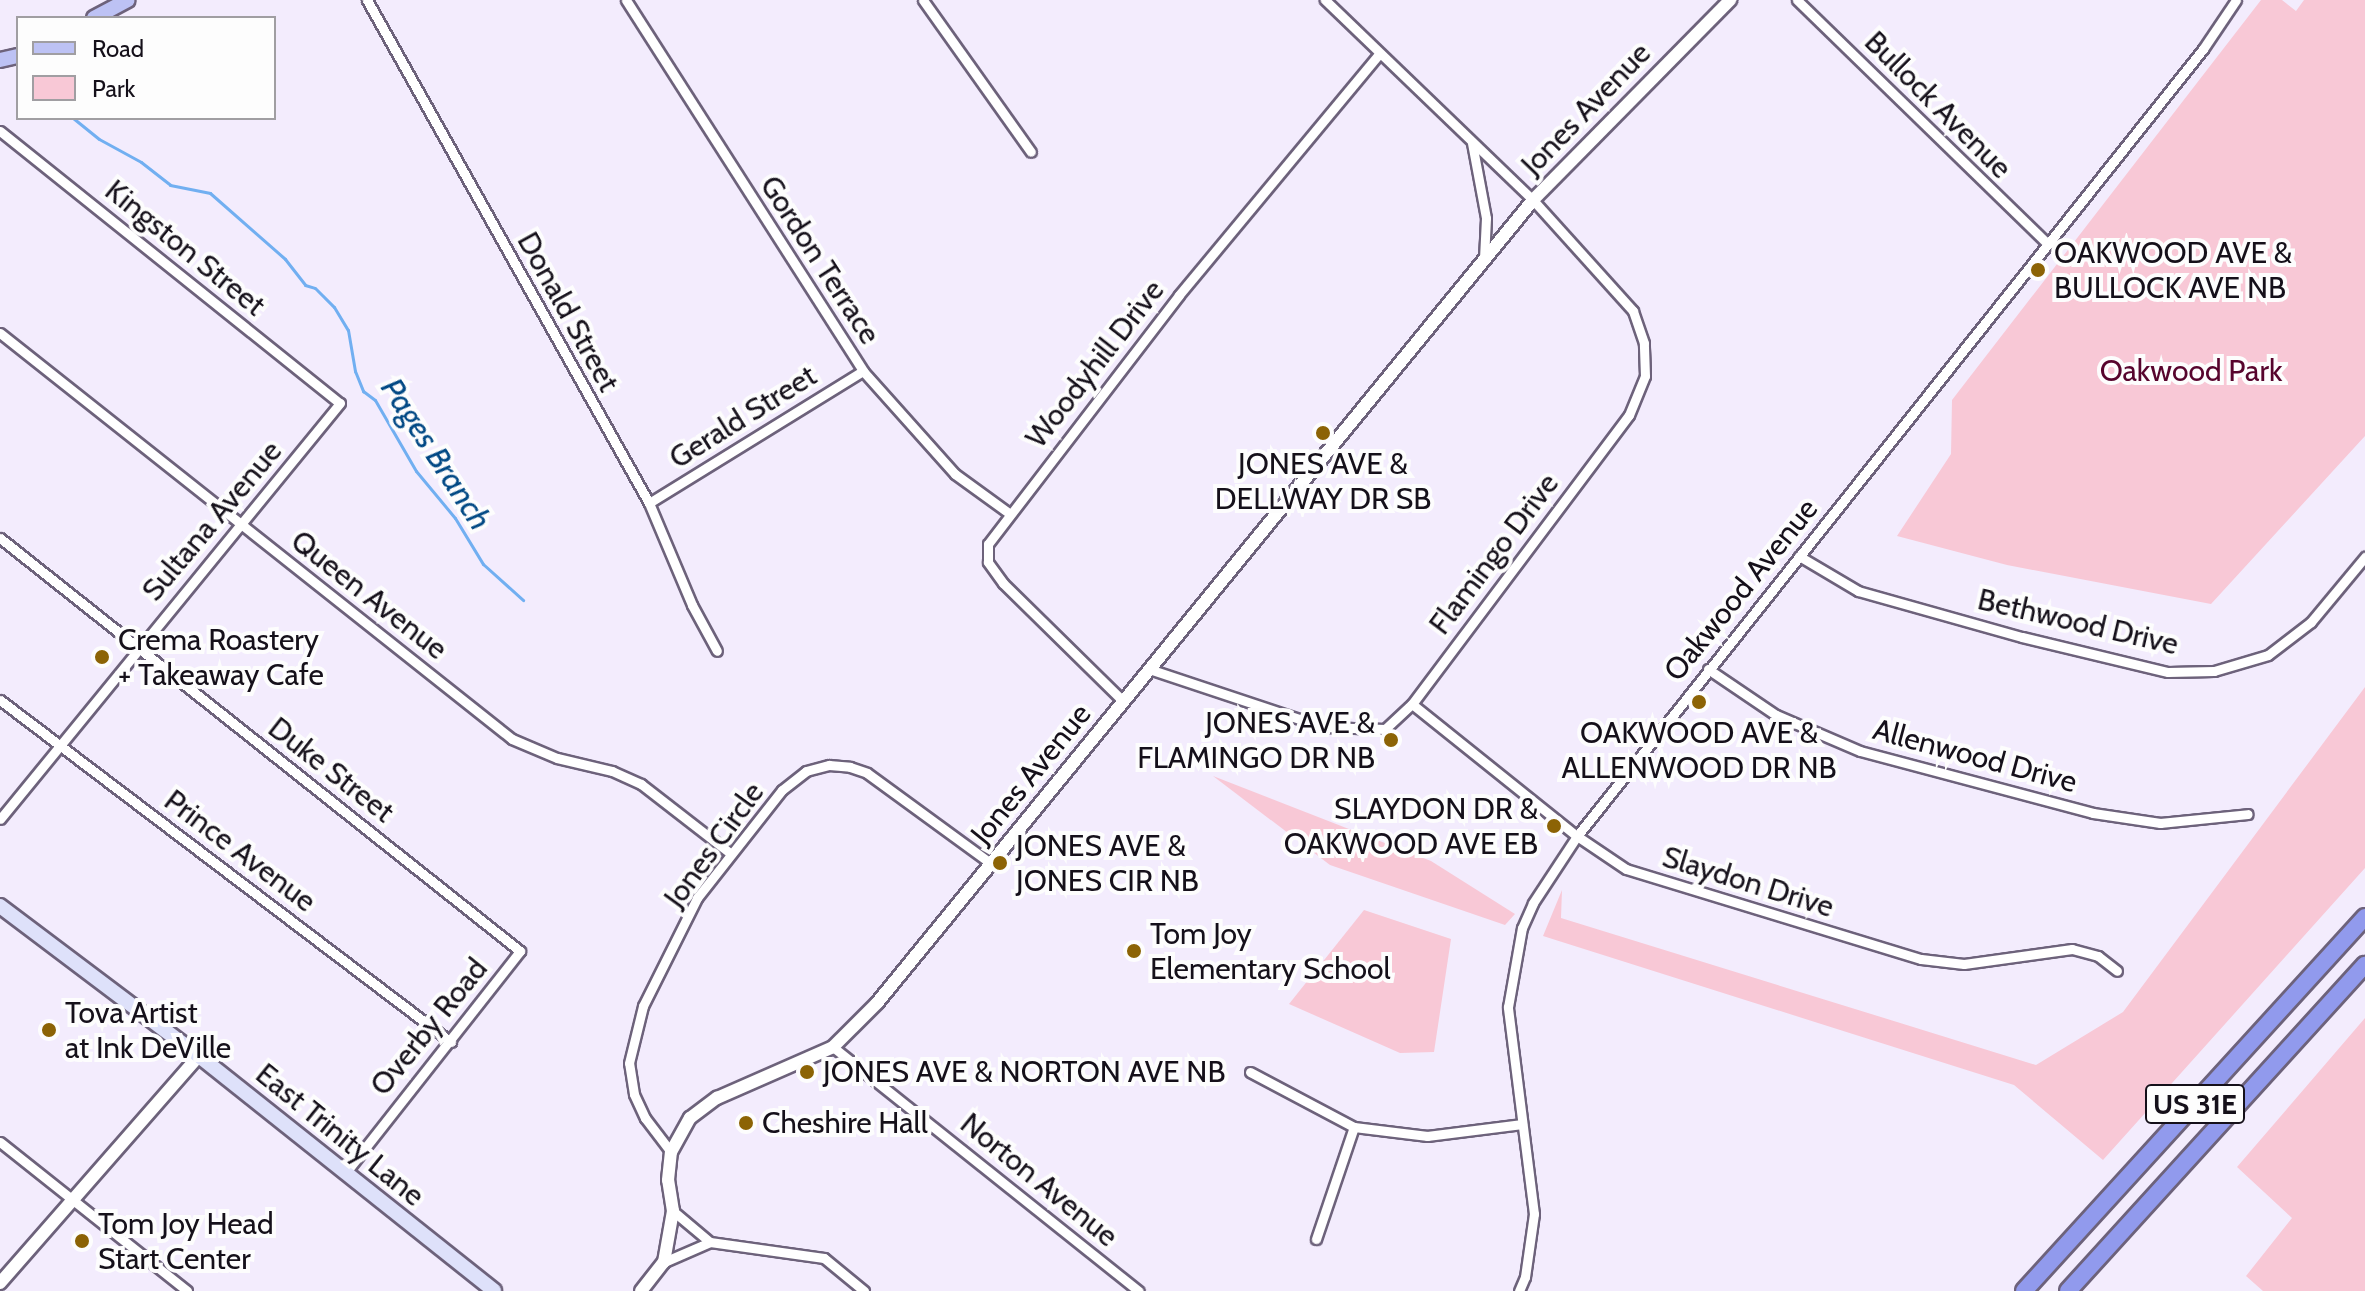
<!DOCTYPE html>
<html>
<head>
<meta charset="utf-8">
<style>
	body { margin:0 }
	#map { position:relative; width:2365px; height:1291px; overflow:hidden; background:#f3ecfd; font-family:Cabin,sans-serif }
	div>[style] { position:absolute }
	.green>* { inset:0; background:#f8c8d6 }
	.stream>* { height:3px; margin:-1.5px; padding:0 1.5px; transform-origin:1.5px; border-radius:1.5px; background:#71aff1 }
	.roads { filter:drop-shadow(2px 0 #6d627b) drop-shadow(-2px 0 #6d627b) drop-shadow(0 2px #6d627b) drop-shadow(0 -2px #6d627b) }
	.minor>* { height:9px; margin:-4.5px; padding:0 4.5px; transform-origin:4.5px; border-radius:4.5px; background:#fff }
	.tertiary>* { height:12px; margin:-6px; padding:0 6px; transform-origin:6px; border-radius:6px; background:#fff }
	.secondary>* { height:14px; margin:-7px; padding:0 7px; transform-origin:7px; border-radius:7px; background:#dee1fa }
	.primary>* { height:14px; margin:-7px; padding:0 7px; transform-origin:7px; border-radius:7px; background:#bdc2f4 }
	.motorway>* { height:16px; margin:-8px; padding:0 8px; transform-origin:8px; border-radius:8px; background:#919aed }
	.dots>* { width:22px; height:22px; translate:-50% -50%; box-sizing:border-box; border:4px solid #fdfdfd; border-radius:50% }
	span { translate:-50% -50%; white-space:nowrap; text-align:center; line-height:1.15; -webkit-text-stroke:8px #fdfdfd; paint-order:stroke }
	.shield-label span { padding:2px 6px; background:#fdfdfd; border:2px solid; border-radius:6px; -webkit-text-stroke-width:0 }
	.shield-label { font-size:28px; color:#15101a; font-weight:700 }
	.street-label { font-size:30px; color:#15101a }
	.poi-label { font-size:30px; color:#15101a }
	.left { translate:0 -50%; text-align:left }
	.right { translate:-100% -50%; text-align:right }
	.park-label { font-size:30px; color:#57042d }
	.water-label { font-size:32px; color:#004884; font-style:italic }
	.legend { position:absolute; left:16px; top:16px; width:260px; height:104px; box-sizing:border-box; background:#fdfdfd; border:2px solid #a09ea2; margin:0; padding:10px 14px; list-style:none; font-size:24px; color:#15101a }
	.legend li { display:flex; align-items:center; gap:16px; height:40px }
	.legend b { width:40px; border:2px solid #a09ea2 }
</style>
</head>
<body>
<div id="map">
	<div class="green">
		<i style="clip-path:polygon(2261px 0,2282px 0,2296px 11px,2304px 0,2365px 0,2365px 436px,2211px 604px,2007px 565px,1897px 536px,1951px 454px,1952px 400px)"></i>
		<i style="clip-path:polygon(2365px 687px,2365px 868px,2103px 1160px,2014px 1085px,1543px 936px,1562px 890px,1561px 918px,2036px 1065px,2123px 1012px)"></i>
		<i style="clip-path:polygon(1213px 776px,1431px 861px,1515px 914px,1505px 925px,1330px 865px)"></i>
		<i style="clip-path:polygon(1364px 910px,1451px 939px,1434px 1052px,1400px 1053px,1289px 1004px)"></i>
		<i style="clip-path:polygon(2365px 1018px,2365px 1291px,2263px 1291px,2246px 1276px,2292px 1218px,2237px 1167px)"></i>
	</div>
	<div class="stream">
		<i style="left:73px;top:118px;width:33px;rotate:39deg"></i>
		<i style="left:99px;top:139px;width:48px;rotate:28.7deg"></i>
		<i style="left:141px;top:162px;width:37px;rotate:38deg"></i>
		<i style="left:170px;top:185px;width:41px;rotate:11.3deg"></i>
		<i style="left:210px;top:193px;width:100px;rotate:41.3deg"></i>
		<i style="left:285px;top:259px;width:33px;rotate:52deg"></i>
		<i style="left:305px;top:285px;width:10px;rotate:17deg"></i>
		<i style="left:315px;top:288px;width:27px;rotate:45deg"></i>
		<i style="left:334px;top:307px;width:27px;rotate:59deg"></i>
		<i style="left:348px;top:330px;width:42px;rotate:80.3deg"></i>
		<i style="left:355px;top:371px;width:22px;rotate:68deg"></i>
		<i style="left:363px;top:391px;width:15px;rotate:37deg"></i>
		<i style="left:375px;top:400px;width:82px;rotate:60deg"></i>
		<i style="left:416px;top:471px;width:61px;rotate:50.3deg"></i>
		<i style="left:455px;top:518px;width:54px;rotate:58.7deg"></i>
		<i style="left:483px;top:564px;width:54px;rotate:42deg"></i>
	</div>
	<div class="roads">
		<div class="minor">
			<i style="left:367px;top:0;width:577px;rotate:60.72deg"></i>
			<i style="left:649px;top:503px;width:111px;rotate:67.1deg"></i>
			<i style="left:692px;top:605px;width:52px;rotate:61.5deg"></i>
			<i style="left:626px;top:0;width:440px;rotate:57.4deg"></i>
			<i style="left:863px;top:371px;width:138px;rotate:48.2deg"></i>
			<i style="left:955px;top:474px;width:68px;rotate:36deg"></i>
			<i style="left:923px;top:0;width:186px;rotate:54.6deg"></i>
			<i style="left:1797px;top:0;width:349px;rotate:44.2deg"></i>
			<i style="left:0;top:131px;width:435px;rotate:38.7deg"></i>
			<i style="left:340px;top:403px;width:537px;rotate:129.26deg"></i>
			<i style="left:1472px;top:143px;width:76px;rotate:79.4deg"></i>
			<i style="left:1486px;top:218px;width:41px;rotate:92.8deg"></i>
			<i style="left:0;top:333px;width:653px;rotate:38.41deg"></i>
			<i style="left:512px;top:739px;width:49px;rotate:22.9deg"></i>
			<i style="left:557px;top:758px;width:57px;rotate:13.3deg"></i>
			<i style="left:612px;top:771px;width:32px;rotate:24deg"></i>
			<i style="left:641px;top:784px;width:113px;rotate:37.8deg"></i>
			<i style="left:649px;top:503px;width:251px;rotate:-31.7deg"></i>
			<i style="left:0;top:538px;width:664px;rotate:38.46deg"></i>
			<i style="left:520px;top:951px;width:281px;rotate:128.2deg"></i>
			<i style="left:1799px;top:556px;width:69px;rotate:30.7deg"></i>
			<i style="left:1858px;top:591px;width:170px;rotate:15.7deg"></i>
			<i style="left:2022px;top:637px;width:150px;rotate:13.5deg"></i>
			<i style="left:2168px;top:672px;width:46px;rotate:-1.2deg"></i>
			<i style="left:2214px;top:671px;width:56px;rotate:-16.5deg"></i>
			<i style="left:2268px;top:655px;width:54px;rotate:-37.5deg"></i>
			<i style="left:2311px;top:622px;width:85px;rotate:-50.3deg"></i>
			<i style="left:1149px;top:669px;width:183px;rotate:18.4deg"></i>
			<i style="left:1323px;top:727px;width:62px;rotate:1.8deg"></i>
			<i style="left:1385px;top:729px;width:37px;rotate:-43deg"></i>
			<i style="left:1412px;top:704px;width:361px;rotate:-53.1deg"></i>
			<i style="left:1629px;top:415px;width:42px;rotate:-67.7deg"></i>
			<i style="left:1645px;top:376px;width:33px;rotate:-92deg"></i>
			<i style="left:1644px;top:343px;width:34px;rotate:-109deg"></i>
			<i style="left:1633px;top:311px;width:149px;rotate:-132deg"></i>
			<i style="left:1533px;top:200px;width:289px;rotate:-136.1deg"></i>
			<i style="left:1708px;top:669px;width:82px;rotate:34.1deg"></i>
			<i style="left:1776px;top:715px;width:91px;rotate:23.2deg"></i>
			<i style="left:1860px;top:751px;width:241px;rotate:14.9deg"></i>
			<i style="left:2093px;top:813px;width:68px;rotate:8.5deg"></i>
			<i style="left:2160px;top:823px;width:88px;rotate:-5.8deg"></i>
			<i style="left:0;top:700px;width:566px;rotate:37.17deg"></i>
			<i style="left:1123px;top:701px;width:168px;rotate:-135.5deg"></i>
			<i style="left:1003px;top:583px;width:26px;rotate:-126deg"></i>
			<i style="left:988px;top:562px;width:18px;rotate:-90deg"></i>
			<i style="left:988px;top:544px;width:314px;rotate:-52.5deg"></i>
			<i style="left:1179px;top:295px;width:313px;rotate:-50.3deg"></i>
			<i style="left:1412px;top:704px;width:211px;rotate:38.7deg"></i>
			<i style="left:1577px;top:836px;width:59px;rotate:34deg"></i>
			<i style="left:1626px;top:869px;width:308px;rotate:17deg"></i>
			<i style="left:1921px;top:959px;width:43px;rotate:6.6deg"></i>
			<i style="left:1964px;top:964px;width:109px;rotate:-7.9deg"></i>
			<i style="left:2072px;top:949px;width:27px;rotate:15deg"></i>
			<i style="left:2098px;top:956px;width:24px;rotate:38deg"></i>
			<i style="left:833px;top:1047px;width:391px;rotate:38.6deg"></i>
			<i style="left:1250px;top:1072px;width:118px;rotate:27.9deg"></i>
			<i style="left:1354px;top:1127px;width:74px;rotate:7deg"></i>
			<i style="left:1427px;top:1136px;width:96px;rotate:-7.2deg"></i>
			<i style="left:0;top:1142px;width:239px;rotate:38.5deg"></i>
			<i style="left:671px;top:1152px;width:43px;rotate:-127.4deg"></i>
			<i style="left:645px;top:1118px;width:26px;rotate:-115deg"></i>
			<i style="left:634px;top:1094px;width:31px;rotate:-99deg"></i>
			<i style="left:629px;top:1063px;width:59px;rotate:-76.2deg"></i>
			<i style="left:643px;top:1006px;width:121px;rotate:-63.4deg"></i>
			<i style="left:697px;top:898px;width:137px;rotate:-51.8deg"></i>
			<i style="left:782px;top:790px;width:31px;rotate:-38deg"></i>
			<i style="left:806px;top:771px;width:24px;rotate:-15deg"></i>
			<i style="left:829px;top:765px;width:21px;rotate:5deg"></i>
			<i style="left:850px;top:767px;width:18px;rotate:19deg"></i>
			<i style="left:867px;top:773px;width:155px;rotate:36.1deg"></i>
			<i style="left:673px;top:1211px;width:48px;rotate:40deg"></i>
			<i style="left:1316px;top:1239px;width:118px;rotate:-71.3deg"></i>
			<i style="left:664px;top:1262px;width:50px;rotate:-23.5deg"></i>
			<i style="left:710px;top:1242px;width:115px;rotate:8deg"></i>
			<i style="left:824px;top:1258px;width:52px;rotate:39.5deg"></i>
			<i style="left:1519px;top:1291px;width:15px;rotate:-67deg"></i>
			<i style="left:1525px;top:1277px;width:64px;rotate:-81.9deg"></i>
			<i style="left:1534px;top:1214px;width:209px;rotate:-97.2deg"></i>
			<i style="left:1508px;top:1007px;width:80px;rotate:-80deg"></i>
			<i style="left:1522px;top:928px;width:27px;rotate:-66deg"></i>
			<i style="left:1533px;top:903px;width:80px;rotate:-56.7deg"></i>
			<i style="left:1577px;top:836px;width:1006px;rotate:-51.5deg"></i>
			<i style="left:2203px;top:49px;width:59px;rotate:-56deg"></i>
		</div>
		<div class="tertiary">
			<i style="left:0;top:1283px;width:302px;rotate:-48.8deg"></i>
			<i style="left:641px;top:1291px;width:37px;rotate:-52deg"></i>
			<i style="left:664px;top:1262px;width:52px;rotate:-80deg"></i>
			<i style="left:673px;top:1211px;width:31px;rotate:-99deg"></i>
			<i style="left:668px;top:1180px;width:28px;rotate:-84deg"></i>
			<i style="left:671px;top:1152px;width:39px;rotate:-61deg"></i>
			<i style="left:690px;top:1118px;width:34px;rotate:-37deg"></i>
			<i style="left:717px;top:1098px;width:127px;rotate:-23.7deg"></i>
			<i style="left:833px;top:1047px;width:62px;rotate:-45deg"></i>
			<i style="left:877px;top:1003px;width:1037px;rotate:-50.75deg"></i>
			<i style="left:1533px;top:200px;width:281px;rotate:-45.4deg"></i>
		</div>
		<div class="secondary">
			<i style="left:0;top:906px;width:249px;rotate:37deg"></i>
			<i style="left:199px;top:1056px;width:377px;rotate:38.5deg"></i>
		</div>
		<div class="primary">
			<i style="left:94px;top:18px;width:38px;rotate:-28deg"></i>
			<i style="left:0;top:60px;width:18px;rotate:-13deg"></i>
		</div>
		<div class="motorway">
			<i style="left:2024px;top:1291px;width:506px;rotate:-47.64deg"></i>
			<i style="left:2068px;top:1291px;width:441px;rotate:-47.7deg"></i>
		</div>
	</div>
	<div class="dots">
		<i style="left:2038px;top:270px;background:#8c6305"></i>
		<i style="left:1323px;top:433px;background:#8c6305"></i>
		<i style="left:102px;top:657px;background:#8c6305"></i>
		<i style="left:1699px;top:702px;background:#8c6305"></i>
		<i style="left:1391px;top:740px;background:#8c6305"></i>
		<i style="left:1554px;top:826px;background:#8c6305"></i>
		<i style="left:1000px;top:863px;background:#8c6305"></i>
		<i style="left:1134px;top:951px;background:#8c6305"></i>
		<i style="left:49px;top:1030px;background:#8c6305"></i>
		<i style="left:807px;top:1072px;background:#8c6305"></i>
		<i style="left:746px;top:1123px;background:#8c6305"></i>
		<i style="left:82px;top:1241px;background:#8c6305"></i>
	</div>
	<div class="shield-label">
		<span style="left:2195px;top:1104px">US 31E</span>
	</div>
	<div class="street-label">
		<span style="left:1938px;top:105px;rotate:45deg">Bullock Avenue</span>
		<span style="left:1586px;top:109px;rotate:-46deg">Jones Avenue</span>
		<span style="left:185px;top:248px;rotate:39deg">Kingston Street</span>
		<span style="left:820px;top:260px;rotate:57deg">Gordon Terrace</span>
		<span style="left:568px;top:312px;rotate:61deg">Donald Street</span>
		<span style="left:1095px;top:364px;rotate:-52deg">Woodyhill Drive</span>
		<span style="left:743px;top:417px;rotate:-32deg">Gerald Street</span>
		<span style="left:212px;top:521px;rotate:-50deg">Sultana Avenue</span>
		<span style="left:1494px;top:554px;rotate:-53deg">Flamingo Drive</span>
		<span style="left:1741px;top:590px;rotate:-51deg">Oakwood Avenue</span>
		<span style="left:369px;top:595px;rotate:38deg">Queen Avenue</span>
		<span style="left:2078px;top:622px;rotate:13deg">Bethwood Drive</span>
		<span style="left:1975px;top:756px;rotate:15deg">Allenwood Drive</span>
		<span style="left:331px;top:770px;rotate:38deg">Duke Street</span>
		<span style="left:1031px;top:774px;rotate:-51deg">Jones Avenue</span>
		<span style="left:714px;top:845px;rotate:-54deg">Jones Circle</span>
		<span style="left:240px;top:851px;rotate:37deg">Prince Avenue</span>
		<span style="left:1748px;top:882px;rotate:17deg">Slaydon Drive</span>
		<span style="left:429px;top:1027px;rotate:-51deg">Overby Road</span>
		<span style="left:340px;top:1135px;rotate:39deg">East Trinity Lane</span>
		<span style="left:1039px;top:1180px;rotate:39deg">Norton Avenue</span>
	</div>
	<div class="poi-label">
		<span class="left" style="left:2054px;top:270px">OAKWOOD AVE &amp;<br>BULLOCK AVE NB</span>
		<span style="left:1323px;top:481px">JONES AVE &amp;<br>DELLWAY DR SB</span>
		<span class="left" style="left:118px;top:657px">Crema Roastery<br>+ Takeaway Cafe</span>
		<span class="right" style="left:1375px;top:740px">JONES AVE &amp;<br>FLAMINGO DR NB</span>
		<span style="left:1699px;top:750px">OAKWOOD AVE &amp;<br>ALLENWOOD DR NB</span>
		<span class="right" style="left:1538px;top:826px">SLAYDON DR &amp;<br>OAKWOOD AVE EB</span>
		<span class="left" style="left:1016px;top:863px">JONES AVE &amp;<br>JONES CIR NB</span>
		<span class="left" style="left:1150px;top:951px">Tom Joy<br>Elementary School</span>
		<span class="left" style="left:65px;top:1030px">Tova Artist<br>at Ink DeVille</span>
		<span class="left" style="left:823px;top:1072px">JONES AVE &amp; NORTON AVE NB</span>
		<span class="left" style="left:762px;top:1123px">Cheshire Hall</span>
		<span class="left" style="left:98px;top:1241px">Tom Joy Head<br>Start Center</span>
	</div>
	<div class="park-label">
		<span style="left:2191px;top:371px">Oakwood Park</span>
	</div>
	<div class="water-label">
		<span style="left:436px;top:454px;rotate:57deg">Pages Branch</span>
	</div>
	<ul class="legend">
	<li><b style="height:10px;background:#bdc2f4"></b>Road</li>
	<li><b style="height:22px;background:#f8c8d6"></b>Park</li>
	</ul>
</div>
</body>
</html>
